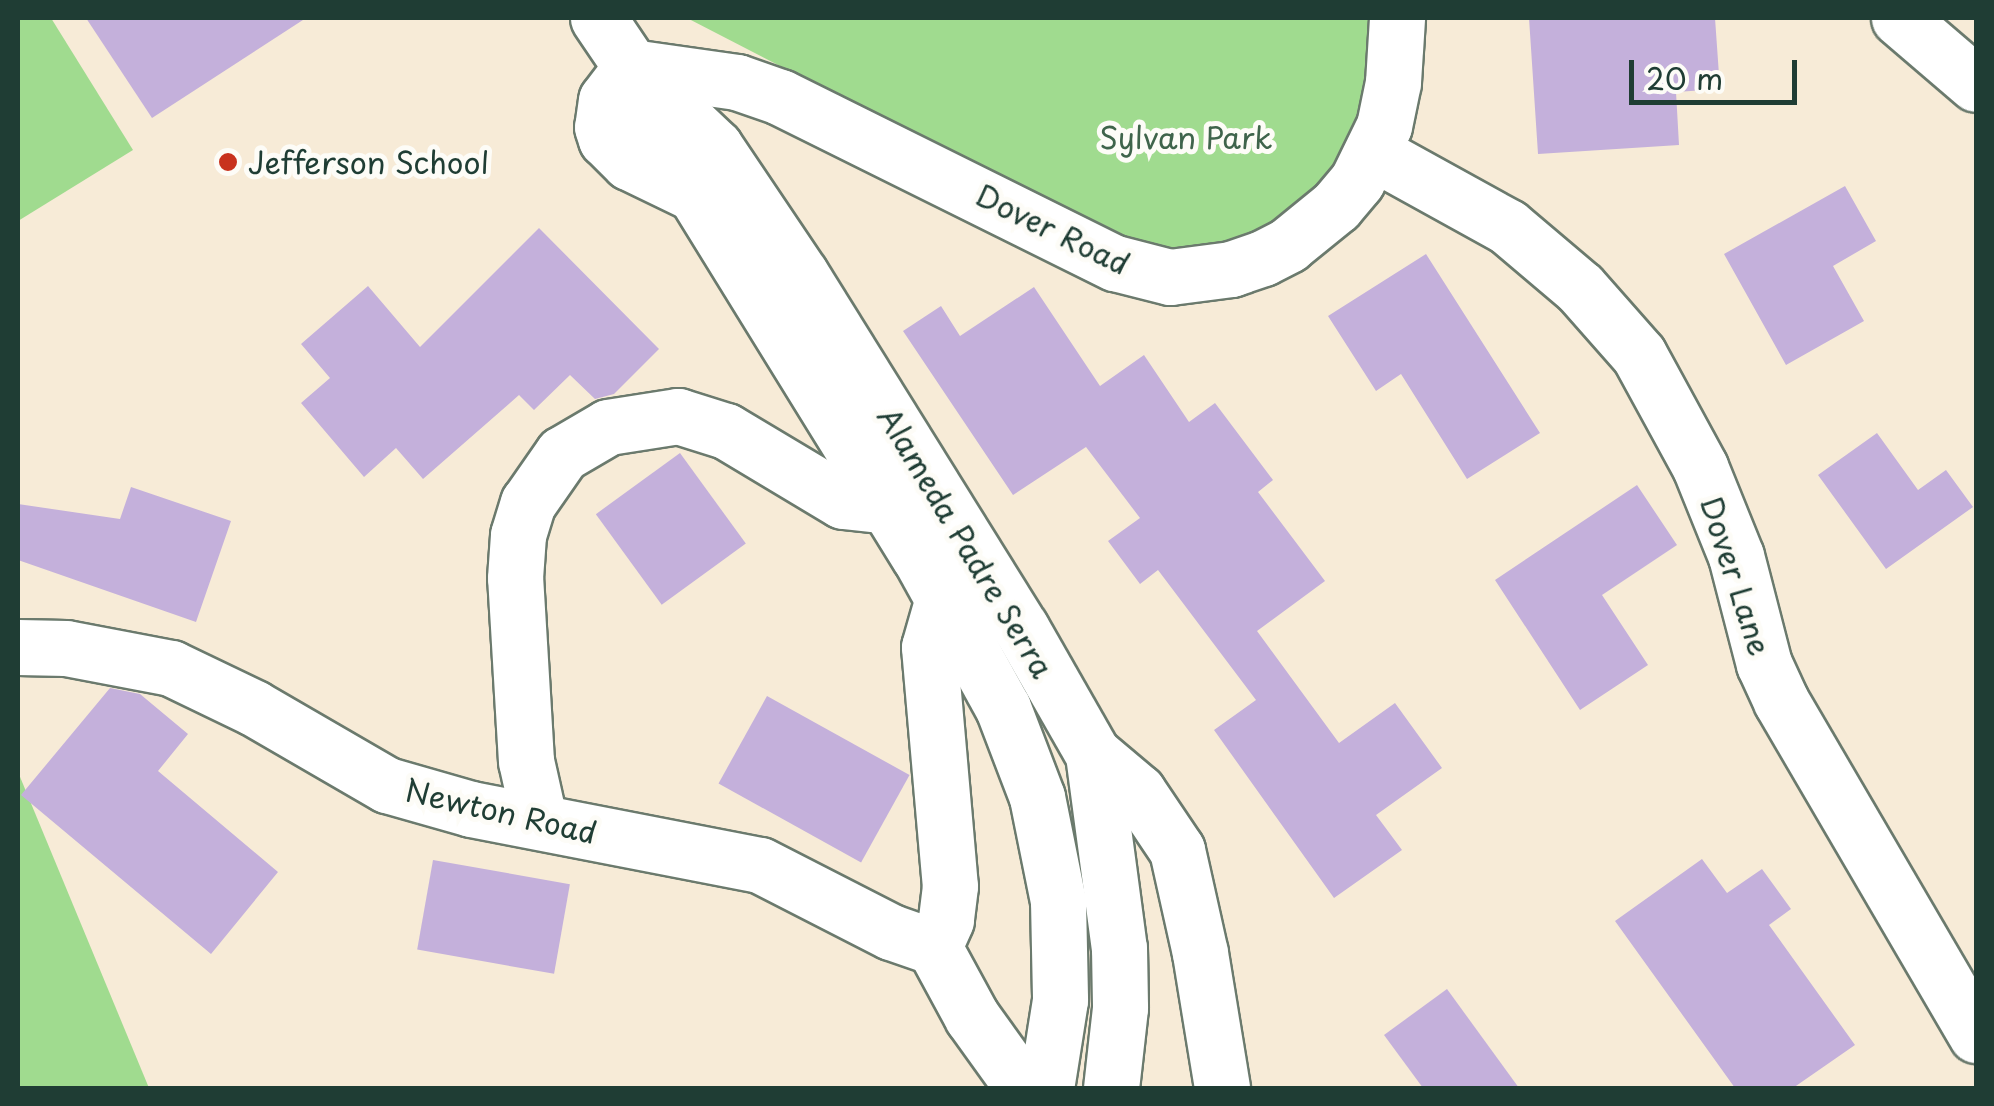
<!DOCTYPE html>
<html>
<head>
<meta charset="utf-8">
<style>
	body { margin:0 }
	#map { position:relative; width:1994px; height:1106px; overflow:hidden; background:#f7ebd7; font-family:"Playpen Sans",sans-serif }
	div>[style] { position:absolute }
	.green>* { inset:0; background:#a0db8f }
	.building>* { inset:0; background:#c4b0db; transform-origin:0 0 }
	.roads { filter:drop-shadow(2px 0 #6b7a6d) drop-shadow(-2px 0 #6b7a6d) drop-shadow(0 2px #6b7a6d) drop-shadow(0 -2px #6b7a6d) }
	.minor>* { height:55px; margin:-27.5px; padding:0 27.5px; transform-origin:27.5px; border-radius:27.5px; background:#fff }
	.tertiary>* { height:55px; margin:-27.5px; padding:0 27.5px; transform-origin:27.5px; border-radius:27.5px; background:#fff }
	.dots>* { width:28px; height:28px; translate:-50% -50%; box-sizing:border-box; border:5px solid #fdfcf7; border-radius:50% }
	span { translate:-50% -50%; white-space:nowrap; text-align:center; line-height:1.15; -webkit-text-stroke:10px #fdfcf7; paint-order:stroke }
	.park-label { font-size:30px; color:#3f644b }
	.poi-label { font-size:30px; color:#1f3d34 }
	.left { translate:0 -50%; text-align:left }
	.street-label { font-size:30px; color:#1f3d34 }
	.frame { position:absolute; inset:0; border:20px solid #1f3d34; pointer-events:none }
	.scale { position:absolute; left:1629px; top:60px; width:168px; height:45px; box-sizing:border-box; border:5px solid #1f3d34; border-top:0; padding-left:12px; font-size:30px; line-height:35px; white-space:nowrap; color:#1f3d34; -webkit-text-stroke:8px #fdfcf7; paint-order:stroke }
</style>
</head>
<body>
<div id="map">
	<div class="green">
		<i style="clip-path:polygon(18px 18px,51px 18px,133px 150px,18px 221px)"></i>
		<i style="clip-path:polygon(687px 18px,1372px 18px,1369px 73px,1358px 118px,1330px 184px,1231px 253px,1139px 251px)"></i>
		<i style="clip-path:polygon(18px 772px,149px 1088px,18px 1088px)"></i>
	</div>
	<div class="building">
		<i style="clip-path:polygon(86px 18px,306px 18px,152px 118px)"></i>
		<i style="clip-path:polygon(1529px 18px,1715px 18px,1720px 89px,1676px 92px,1679px 145px,1538px 154px)"></i>
		<i style="clip-path:polygon(1845px 186px,1876px 241px,1833px 266px,1864px 321px,1786px 365px,1724px 254px)"></i>
		<i style="clip-path:polygon(539px 228px,659px 349px,614px 394px,595px 399px,570px 375px,534px 410px,519px 395px,423px 479px,396px 448px,364px 477px,301px 403px,330px 378px,301px 344px,368px 286px,420px 347px)"></i>
		<i style="clip-path:polygon(1426px 254px,1540px 433px,1467px 479px,1401px 374px,1376px 391px,1328px 316px)"></i>
		<i style="clip-path:polygon(1034px 287px,1100px 386px,1144px 355px,1189px 422px,1215px 403px,1273px 480px,1258px 492px,1325px 581px,1257px 631px,1339px 743px,1395px 703px,1442px 768px,1376px 815px,1402px 850px,1334px 898px,1214px 730px,1256px 700px,1158px 570px,1140px 584px,1108px 541px,1140px 518px,1086px 447px,1013px 495px,903px 331px,941px 306px,960px 336px)"></i>
		<i style="clip-path:polygon(1877px 433px,1918px 490px,1946px 470px,1973px 507px,1886px 569px,1818px 475px)"></i>
		<i style="left:680px;top:453px;width:112px;height:104px;rotate:54deg"></i>
		<i style="clip-path:polygon(1637px 485px,1677px 545px,1602px 595px,1648px 665px,1580px 710px,1495px 580px)"></i>
		<i style="clip-path:polygon(131px 487px,231px 521px,196px 622px,18px 560px,18px 504px,120px 519px)"></i>
		<i style="clip-path:polygon(110px 688px,140px 694px,188px 734px,158px 771px,278px 872px,211px 954px,21px 795px)"></i>
		<i style="left:767px;top:696px;width:163px;height:100px;rotate:29deg"></i>
		<i style="clip-path:polygon(1702px 859px,1727px 893px,1762px 869px,1791px 909px,1769px 925px,1855px 1045px,1793px 1088px,1735px 1088px,1615px 921px)"></i>
		<i style="left:433px;top:860px;width:139px;height:91px;rotate:10deg"></i>
		<i style="clip-path:polygon(1447px 989px,1519px 1088px,1423px 1088px,1384px 1035px)"></i>
	</div>
	<div class="roads">
		<div class="minor">
			<i style="left:1899px;top:18px;width:101px;rotate:40.6deg"></i>
			<i style="left:631px;top:67px;width:107px;rotate:8.1deg"></i>
			<i style="left:737px;top:82px;width:46px;rotate:19.2deg"></i>
			<i style="left:780px;top:97px;width:374px;rotate:26.4deg"></i>
			<i style="left:1115px;top:263px;width:57px;rotate:14.3deg"></i>
			<i style="left:1170px;top:277px;width:62px;rotate:-7.5deg"></i>
			<i style="left:1231px;top:269px;width:34px;rotate:-19deg"></i>
			<i style="left:1263px;top:258px;width:28px;rotate:-27deg"></i>
			<i style="left:1288px;top:245px;width:62px;rotate:-39.1deg"></i>
			<i style="left:1336px;top:206px;width:33px;rotate:-50deg"></i>
			<i style="left:1357px;top:181px;width:61px;rotate:-63.9deg"></i>
			<i style="left:1384px;top:126px;width:45px;rotate:-78.4deg"></i>
			<i style="left:1393px;top:82px;width:64px;rotate:-86.4deg"></i>
			<i style="left:1374px;top:153px;width:153px;rotate:28.9deg"></i>
			<i style="left:1508px;top:227px;width:94px;rotate:40.3deg"></i>
			<i style="left:1580px;top:288px;width:89px;rotate:48.6deg"></i>
			<i style="left:1639px;top:355px;width:128px;rotate:61.4deg"></i>
			<i style="left:1700px;top:467px;width:96px;rotate:68deg"></i>
			<i style="left:1736px;top:556px;width:112px;rotate:75.5deg"></i>
			<i style="left:1764px;top:664px;width:41px;rotate:65.3deg"></i>
			<i style="left:1781px;top:701px;width:387px;rotate:59.7deg"></i>
			<i style="left:943px;top:598px;width:51px;rotate:105.9deg"></i>
			<i style="left:929px;top:647px;width:240px;rotate:85deg"></i>
			<i style="left:950px;top:886px;width:34px;rotate:97deg"></i>
			<i style="left:946px;top:920px;width:30px;rotate:114deg"></i>
			<i style="left:934px;top:947px;width:80px;rotate:61.5deg"></i>
			<i style="left:972px;top:1017px;width:87px;rotate:54.3deg"></i>
			<i style="left:18px;top:647px;width:48px;rotate:1.2deg"></i>
			<i style="left:66px;top:648px;width:107px;rotate:10.8deg"></i>
			<i style="left:171px;top:668px;width:92px;rotate:25.7deg"></i>
			<i style="left:254px;top:708px;width:154px;rotate:30.1deg"></i>
			<i style="left:387px;top:785px;width:87px;rotate:15.9deg"></i>
			<i style="left:471px;top:809px;width:294px;rotate:11deg"></i>
			<i style="left:760px;top:865px;width:147px;rotate:27.1deg"></i>
			<i style="left:891px;top:932px;width:46px;rotate:19.2deg"></i>
			<i style="left:1093px;top:754px;width:59px;rotate:40.2deg"></i>
			<i style="left:1138px;top:792px;width:70px;rotate:56.1deg"></i>
			<i style="left:1177px;top:850px;width:106px;rotate:77.4deg"></i>
			<i style="left:1200px;top:953px;width:137px;rotate:80.7deg"></i>
			<i style="left:539px;top:819px;width:59px;rotate:-102.6deg"></i>
			<i style="left:526px;top:761px;width:183px;rotate:-93.4deg"></i>
			<i style="left:515px;top:578px;width:43px;rotate:-86deg"></i>
			<i style="left:518px;top:535px;width:34px;rotate:-73deg"></i>
			<i style="left:528px;top:503px;width:60px;rotate:-55.2deg"></i>
			<i style="left:562px;top:454px;width:53px;rotate:-30.4deg"></i>
			<i style="left:608px;top:427px;width:71px;rotate:-8.9deg"></i>
			<i style="left:678px;top:416px;width:50px;rotate:17.4deg"></i>
			<i style="left:726px;top:431px;width:136px;rotate:30.9deg"></i>
			<i style="left:843px;top:501px;width:46px;rotate:6.2deg"></i>
		</div>
		<div class="tertiary">
			<i style="left:598px;top:18px;width:59px;rotate:56deg"></i>
			<i style="left:631px;top:67px;width:142px;rotate:63.3deg"></i>
			<i style="left:695px;top:194px;width:426px;rotate:58.3deg"></i>
			<i style="left:919px;top:556px;width:174px;rotate:61.1deg"></i>
			<i style="left:1003px;top:708px;width:95px;rotate:69.1deg"></i>
			<i style="left:1037px;top:797px;width:106px;rotate:78.6deg"></i>
			<i style="left:1058px;top:901px;width:99px;rotate:88.8deg"></i>
			<i style="left:1060px;top:1000px;width:89px;rotate:99deg"></i>
			<i style="left:631px;top:67px;width:41px;rotate:127.1deg"></i>
			<i style="left:606px;top:100px;width:27px;rotate:98deg"></i>
			<i style="left:602px;top:127px;width:13px;rotate:72deg"></i>
			<i style="left:606px;top:139px;width:33px;rotate:45deg"></i>
			<i style="left:629px;top:162px;width:73px;rotate:25.9deg"></i>
			<i style="left:659px;top:94px;width:77px;rotate:43.4deg"></i>
			<i style="left:715px;top:147px;width:154px;rotate:56.1deg"></i>
			<i style="left:801px;top:275px;width:416px;rotate:58.1deg"></i>
			<i style="left:1021px;top:628px;width:145px;rotate:60.3deg"></i>
			<i style="left:1093px;top:754px;width:196px;rotate:82.4deg"></i>
			<i style="left:1119px;top:948px;width:60px;rotate:89deg"></i>
			<i style="left:1120px;top:1008px;width:81px;rotate:96.4deg"></i>
		</div>
	</div>
	<div class="dots">
		<i style="left:228px;top:162px;background:#c8321e"></i>
	</div>
	<div class="park-label">
		<span style="left:1186px;top:137px">Sylvan Park</span>
	</div>
	<div class="poi-label">
		<span class="left" style="left:248px;top:162px">Jefferson School</span>
	</div>
	<div class="street-label">
		<span style="left:1053px;top:229px;rotate:26deg">Dover Road</span>
		<span style="left:966px;top:542px;rotate:59deg">Alameda Padre Serra</span>
		<span style="left:1736px;top:576px;rotate:72deg">Dover Lane</span>
		<span style="left:501px;top:811px;rotate:13deg">Newton Road</span>
	</div>
	<div class="frame"></div>
	<div class="scale">20 m</div>
</div>
</body>
</html>
